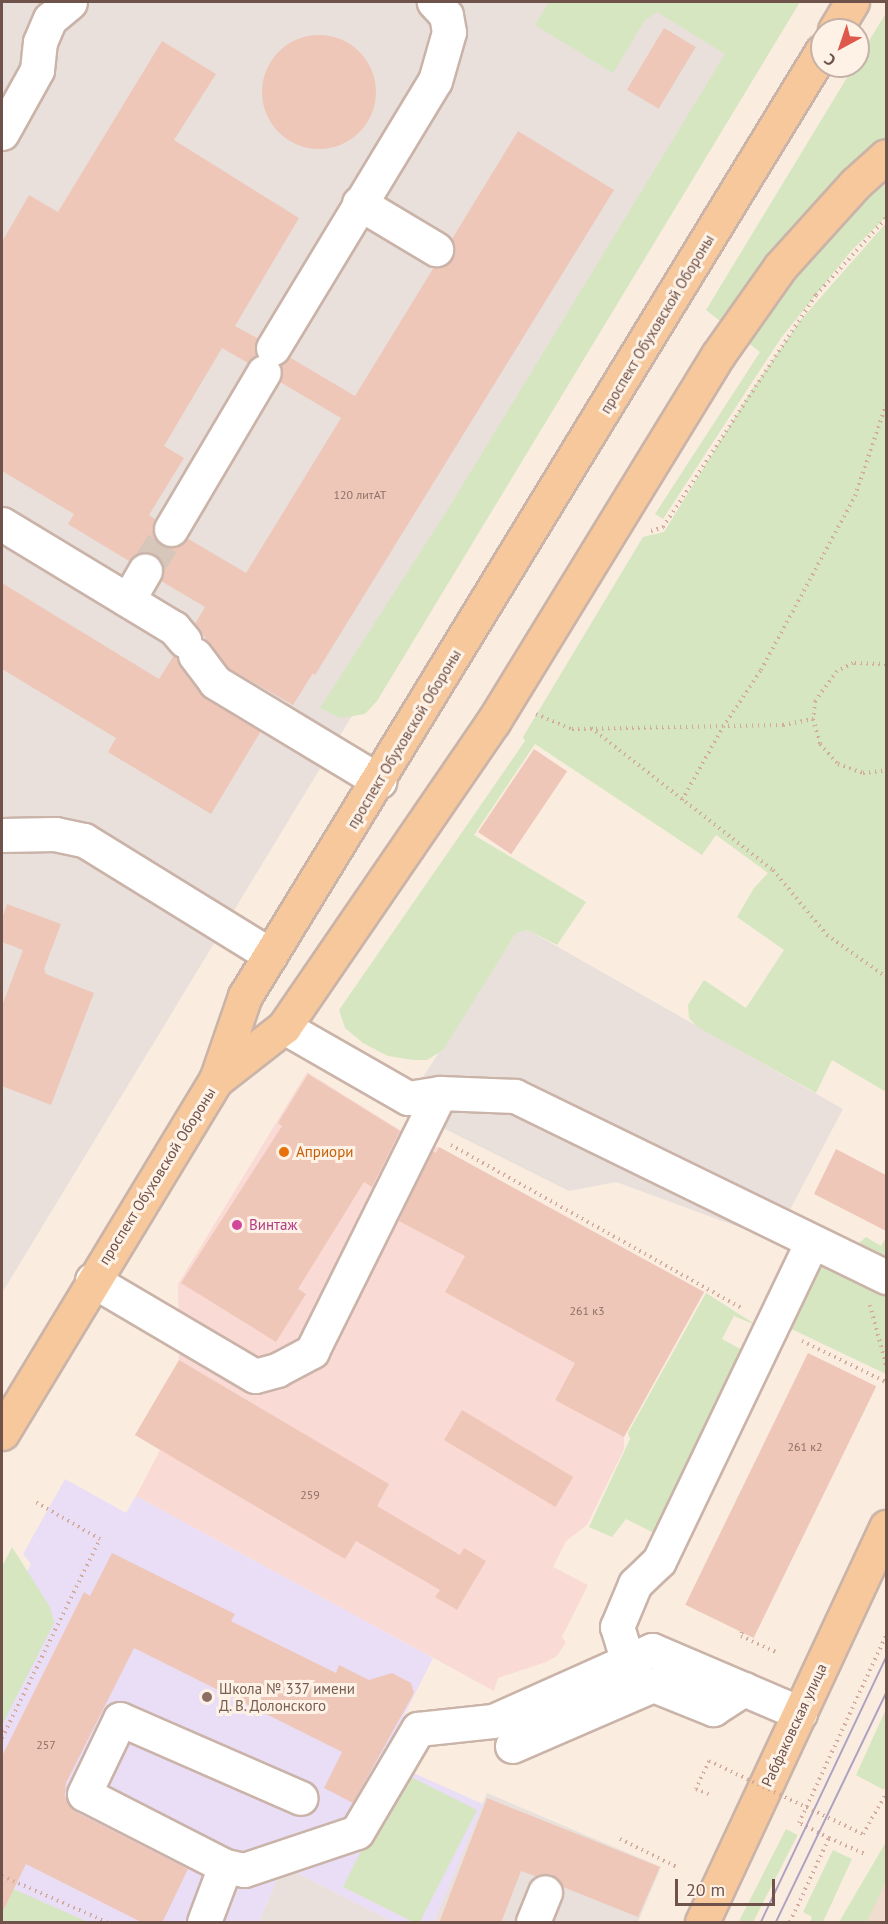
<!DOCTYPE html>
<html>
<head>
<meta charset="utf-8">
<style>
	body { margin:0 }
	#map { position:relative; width:888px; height:1924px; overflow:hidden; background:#faede0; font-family:"PT Sans",sans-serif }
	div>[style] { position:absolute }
	.residential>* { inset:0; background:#f1ddcf }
	.commercial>* { inset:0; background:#fadad4 }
	.industrial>* { inset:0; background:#e9e0dc }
	.education>* { inset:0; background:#eaddf6 }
	.green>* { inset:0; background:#d5e6c0; transform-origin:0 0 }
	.building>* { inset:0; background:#eec7b9; transform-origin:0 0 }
	.round { border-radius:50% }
	.minor-tunnel>* { height:33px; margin-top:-16.5px; transform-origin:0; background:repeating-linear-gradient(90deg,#d7c6ba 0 33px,transparent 0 49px) }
	.path>* { height:4px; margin-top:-2px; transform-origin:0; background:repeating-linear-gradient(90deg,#d2ab9d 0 1.5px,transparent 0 6px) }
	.roads { filter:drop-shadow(2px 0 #cab3a8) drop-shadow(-2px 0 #cab3a8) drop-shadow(0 2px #cab3a8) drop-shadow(0 -2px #cab3a8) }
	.minor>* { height:33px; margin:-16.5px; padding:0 16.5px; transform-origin:16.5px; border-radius:16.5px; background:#fff }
	.major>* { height:33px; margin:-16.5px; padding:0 16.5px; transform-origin:16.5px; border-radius:16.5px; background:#f6c89b }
	.tram>* { height:1.5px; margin:-0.75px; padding:0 0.75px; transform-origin:0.75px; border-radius:0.75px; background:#aea1c2 }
	.path-bridge>* { height:4px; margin-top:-2px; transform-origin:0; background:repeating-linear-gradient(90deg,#d2ab9d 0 1.5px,transparent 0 6px) }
	.dots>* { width:16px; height:16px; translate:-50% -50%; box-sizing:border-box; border:3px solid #fef1e6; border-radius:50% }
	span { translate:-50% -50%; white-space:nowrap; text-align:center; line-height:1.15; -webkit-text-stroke:6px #fef1e6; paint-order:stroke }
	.number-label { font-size:12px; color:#8f6f65 }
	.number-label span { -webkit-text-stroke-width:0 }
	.street-label { font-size:15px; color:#6f5249 }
	.food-label { font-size:15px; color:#c56008 }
	.left { translate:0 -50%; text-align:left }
	.hotel-label { font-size:15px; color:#b23c85 }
	.education-label { font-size:15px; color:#785e54 }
	.frame { position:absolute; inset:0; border:3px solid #6f5249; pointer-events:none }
	.north { position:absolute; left:810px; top:18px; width:60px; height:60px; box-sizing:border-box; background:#fef1e6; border:2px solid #c5b1a7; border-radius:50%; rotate:220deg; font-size:16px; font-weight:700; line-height:24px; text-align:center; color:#6f5249 }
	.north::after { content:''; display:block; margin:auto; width:21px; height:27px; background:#de584b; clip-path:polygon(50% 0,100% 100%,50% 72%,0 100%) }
	.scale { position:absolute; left:675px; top:1879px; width:100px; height:27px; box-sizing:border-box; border:3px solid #6f5249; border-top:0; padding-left:8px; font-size:18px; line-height:21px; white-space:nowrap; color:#6f5249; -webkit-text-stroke:4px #fef1e6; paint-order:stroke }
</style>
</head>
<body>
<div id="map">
	<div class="residential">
		<i style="clip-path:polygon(886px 1867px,886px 1922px,860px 1922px)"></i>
	</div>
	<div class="commercial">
		<i style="clip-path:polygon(307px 1072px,424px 1145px,439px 1147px,704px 1292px,624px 1437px,624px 1449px,587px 1525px,566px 1541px,553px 1567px,588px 1585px,562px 1637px,566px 1642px,557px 1656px,546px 1662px,498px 1678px,494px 1691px,136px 1496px,160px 1450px,135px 1435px,179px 1360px,178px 1284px)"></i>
	</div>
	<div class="industrial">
		<i style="clip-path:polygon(2px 2px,785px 2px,2px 1293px)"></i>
		<i style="clip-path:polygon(528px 930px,843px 1109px,774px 1240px,616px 1182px,569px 1191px,403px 1108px,516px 933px)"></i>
		<i style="clip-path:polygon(487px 1793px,661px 1867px,638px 1922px,434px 1922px)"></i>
		<i style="clip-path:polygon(283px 1866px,393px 1922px,259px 1922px)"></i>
	</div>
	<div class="education">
		<i style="clip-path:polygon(65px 1479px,126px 1513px,136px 1496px,433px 1658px,382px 1759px,483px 1804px,434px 1922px,393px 1922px,283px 1866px,259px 1922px,2px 1922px,2px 1619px,31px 1564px,23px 1554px)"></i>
	</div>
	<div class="green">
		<i style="clip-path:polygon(549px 2px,800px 2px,377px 701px,365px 714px,340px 718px,320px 708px,448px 509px,725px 54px,657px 12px,645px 20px,613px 73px,535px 25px)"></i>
		<i style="clip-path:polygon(886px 13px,886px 217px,851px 251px,781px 338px,663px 519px,655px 514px,760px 352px,706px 310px,854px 66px,858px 66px,858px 59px)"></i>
		<i style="clip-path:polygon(886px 223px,886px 1092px,832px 1060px,816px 1093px,696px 1026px,689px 1018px,688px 1005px,704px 980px,746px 1008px,784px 950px,737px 917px,754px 888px,768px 873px,716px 835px,702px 855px,535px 744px,474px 835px,586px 902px,557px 945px,528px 930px,516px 933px,443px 1050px,427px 1060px,413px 1060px,388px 1056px,363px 1043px,345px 1028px,339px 1010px,525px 741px,523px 737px,643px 537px,664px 532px,753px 388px,800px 321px)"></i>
		<i style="clip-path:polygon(866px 1237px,881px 1246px,886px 1237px,886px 1256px,859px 1243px)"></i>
		<i style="clip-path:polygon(825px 1264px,886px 1296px,886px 1374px,783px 1325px,808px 1274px)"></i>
		<i style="clip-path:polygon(706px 1293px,758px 1326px,734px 1316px,722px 1339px,746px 1352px,658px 1535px,626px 1519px,612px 1537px,589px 1527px,630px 1439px,628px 1433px)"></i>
		<i style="clip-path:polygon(12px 1547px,50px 1607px,54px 1623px,2px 1725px,2px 1567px)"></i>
		<i style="clip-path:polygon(886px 1709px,886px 1784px,884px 1790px,856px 1775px)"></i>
		<i style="clip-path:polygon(401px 1772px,477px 1810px,420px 1922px,413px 1922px,343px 1887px)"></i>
		<i style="left:786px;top:1829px;width:13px;height:103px;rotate:27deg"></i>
		<i style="clip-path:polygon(886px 1842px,886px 1881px,867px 1922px,839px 1922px)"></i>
		<i style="clip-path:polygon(833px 1850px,852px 1859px,823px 1922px,810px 1922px,812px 1917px,803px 1912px)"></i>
		<i style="clip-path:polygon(2px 1884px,88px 1922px,2px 1922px)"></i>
	</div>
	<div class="building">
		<i style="left:664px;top:28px;width:37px;height:72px;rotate:31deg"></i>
		<i class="round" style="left:262px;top:35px;width:114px;height:114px"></i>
		<i style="clip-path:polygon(162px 41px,216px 74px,174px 140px,299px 218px,235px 326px,257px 338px,256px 355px,248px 363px,222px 348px,164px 446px,184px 458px,149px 515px,155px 519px,154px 538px,162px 545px,180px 546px,187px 538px,246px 573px,341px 418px,280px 382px,281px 365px,289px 357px,355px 396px,434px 267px,452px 259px,455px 249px,452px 239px,518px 131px,614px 190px,315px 675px,313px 673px,293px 705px,228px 668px,195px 624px,205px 607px,161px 581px,164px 571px,155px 555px,145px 552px,129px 561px,68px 524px,74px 514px,2px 471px,2px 242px,29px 195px,58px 212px)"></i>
		<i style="clip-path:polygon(2px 583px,159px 679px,174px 655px,205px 698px,261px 731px,211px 814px,108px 752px,116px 738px,2px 669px)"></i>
		<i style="left:534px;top:749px;width:40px;height:100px;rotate:34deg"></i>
		<i style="clip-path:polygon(7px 904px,61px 924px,44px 969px,46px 974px,94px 993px,51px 1105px,2px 1086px,2px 1006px,23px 950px,2px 942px,2px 919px)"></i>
		<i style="clip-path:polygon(308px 1074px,400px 1131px,372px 1187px,364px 1182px,298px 1289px,306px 1294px,276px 1342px,181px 1283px,282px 1126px,278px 1123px)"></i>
		<i style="clip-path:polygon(439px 1147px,704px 1292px,624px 1437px,555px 1400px,575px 1363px,445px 1292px,465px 1256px,399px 1221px,432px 1151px,436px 1153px)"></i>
		<i style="clip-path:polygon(836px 1149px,886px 1175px,886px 1231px,814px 1194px)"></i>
		<i style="left:808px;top:1353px;width:76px;height:280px;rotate:26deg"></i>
		<i style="clip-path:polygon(179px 1360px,389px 1484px,377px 1506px,460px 1555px,464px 1548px,486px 1561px,457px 1610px,435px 1597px,440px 1590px,356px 1541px,345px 1559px,135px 1435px)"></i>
		<i style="left:462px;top:1410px;width:130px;height:35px;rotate:31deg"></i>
		<i style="clip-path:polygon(112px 1553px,235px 1614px,231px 1621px,336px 1673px,339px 1665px,369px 1680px,392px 1673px,411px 1683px,414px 1693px,353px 1803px,324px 1788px,342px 1752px,134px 1648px,66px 1783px,65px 1796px,74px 1811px,188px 1869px,162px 1923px,143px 1923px,26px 1864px,2px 1913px,2px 1756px,84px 1592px,90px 1596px)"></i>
		<i style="clip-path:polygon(487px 1798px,660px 1867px,638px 1917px,563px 1887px,551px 1874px,535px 1876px,521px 1871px,501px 1923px,439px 1923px)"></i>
	</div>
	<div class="minor-tunnel">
		<i style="left:145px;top:571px;width:49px;rotate:-58.2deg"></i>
	</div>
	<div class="path">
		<i style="left:651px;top:531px;width:13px;rotate:-18deg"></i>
		<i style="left:663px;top:527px;width:278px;rotate:-56.6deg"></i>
		<i style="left:816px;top:295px;width:104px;rotate:-47.7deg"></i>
		<i style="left:886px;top:664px;width:33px;rotate:-178deg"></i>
		<i style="left:853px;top:663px;width:18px;rotate:153deg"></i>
		<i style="left:837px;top:671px;width:37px;rotate:126deg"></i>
		<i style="left:815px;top:701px;width:18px;rotate:96deg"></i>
		<i style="left:813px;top:719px;width:26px;rotate:74deg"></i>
		<i style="left:820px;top:744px;width:27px;rotate:48deg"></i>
		<i style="left:838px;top:764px;width:27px;rotate:20deg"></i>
		<i style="left:863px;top:773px;width:23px;rotate:-7deg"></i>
		<i style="left:536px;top:714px;width:39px;rotate:23deg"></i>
		<i style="left:572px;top:729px;width:211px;rotate:-1.1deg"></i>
		<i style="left:783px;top:725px;width:31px;rotate:-11deg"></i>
		<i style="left:591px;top:728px;width:231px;rotate:38deg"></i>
		<i style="left:773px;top:870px;width:85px;rotate:50.3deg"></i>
		<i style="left:827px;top:935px;width:72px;rotate:35.4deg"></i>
		<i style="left:682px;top:800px;width:84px;rotate:-60.7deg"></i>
		<i style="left:723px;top:727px;width:69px;rotate:-56.3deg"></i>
		<i style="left:761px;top:670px;width:198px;rotate:-61.6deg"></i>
		<i style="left:855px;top:496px;width:96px;rotate:-71.2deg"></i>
		<i style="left:451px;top:1145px;width:335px;rotate:29.3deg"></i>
		<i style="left:870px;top:1305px;width:62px;rotate:75.1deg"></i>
		<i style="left:802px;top:1341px;width:93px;rotate:26deg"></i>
		<i style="left:742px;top:1632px;width:4px;rotate:104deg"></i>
		<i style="left:741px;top:1636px;width:41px;rotate:24.7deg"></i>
		<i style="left:2px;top:1738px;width:222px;rotate:-63.8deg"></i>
		<i style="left:100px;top:1539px;width:76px;rotate:-150.1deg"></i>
		<i style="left:709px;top:1761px;width:31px;rotate:115deg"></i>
		<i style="left:696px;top:1789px;width:16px;rotate:22deg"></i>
		<i style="left:863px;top:1834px;width:46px;rotate:-60.1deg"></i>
		<i style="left:829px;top:1838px;width:34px;rotate:-153deg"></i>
		<i style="left:799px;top:1823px;width:206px;rotate:-65.1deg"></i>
		<i style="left:620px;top:1839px;width:64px;rotate:26.2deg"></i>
		<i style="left:2px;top:1876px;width:115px;rotate:23.7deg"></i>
		<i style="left:790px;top:1922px;width:93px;rotate:-65.1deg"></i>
		<i style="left:829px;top:1838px;width:39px;rotate:24deg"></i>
	</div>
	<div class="roads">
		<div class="minor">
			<i style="left:2px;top:133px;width:72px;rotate:-60.9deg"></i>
			<i style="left:37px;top:70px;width:28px;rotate:-84deg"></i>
			<i style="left:40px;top:42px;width:25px;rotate:-67deg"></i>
			<i style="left:50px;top:19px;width:26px;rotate:-40deg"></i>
			<i style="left:359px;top:203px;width:90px;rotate:30.9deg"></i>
			<i style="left:273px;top:348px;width:312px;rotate:-58.8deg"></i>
			<i style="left:435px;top:81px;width:51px;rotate:-74.1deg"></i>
			<i style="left:449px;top:32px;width:17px;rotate:-100deg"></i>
			<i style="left:446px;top:15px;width:18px;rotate:-133deg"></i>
			<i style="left:2px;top:524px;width:201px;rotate:31.2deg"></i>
			<i style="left:174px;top:628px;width:16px;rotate:50deg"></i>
			<i style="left:171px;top:529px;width:182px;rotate:-59.4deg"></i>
			<i style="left:128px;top:600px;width:34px;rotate:-60deg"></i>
			<i style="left:195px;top:655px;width:34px;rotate:53deg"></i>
			<i style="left:215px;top:682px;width:192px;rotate:31.1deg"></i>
			<i style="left:2px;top:835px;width:53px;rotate:-1.1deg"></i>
			<i style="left:55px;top:834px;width:30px;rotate:12deg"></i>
			<i style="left:84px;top:840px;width:219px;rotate:31.7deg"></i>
			<i style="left:284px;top:1027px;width:143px;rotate:29.8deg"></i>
			<i style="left:408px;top:1098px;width:32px;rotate:-9deg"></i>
			<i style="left:440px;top:1093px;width:75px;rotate:2.3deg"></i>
			<i style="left:515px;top:1096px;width:413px;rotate:26deg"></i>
			<i style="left:92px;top:1280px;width:189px;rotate:30.5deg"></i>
			<i style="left:255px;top:1376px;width:23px;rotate:-15deg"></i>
			<i style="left:277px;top:1370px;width:40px;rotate:-28deg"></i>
			<i style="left:312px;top:1351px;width:288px;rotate:-63.6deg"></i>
			<i style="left:627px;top:1659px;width:34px;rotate:-107deg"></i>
			<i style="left:617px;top:1627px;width:47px;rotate:-67.3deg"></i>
			<i style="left:635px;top:1584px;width:33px;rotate:-44deg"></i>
			<i style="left:659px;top:1561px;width:354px;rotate:-64.4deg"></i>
			<i style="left:512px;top:1746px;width:154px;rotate:-23.4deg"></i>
			<i style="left:653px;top:1685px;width:65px;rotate:21.8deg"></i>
			<i style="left:713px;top:1709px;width:37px;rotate:-33deg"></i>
			<i style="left:225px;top:1866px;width:19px;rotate:12deg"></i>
			<i style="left:244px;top:1870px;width:119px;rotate:-18.6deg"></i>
			<i style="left:357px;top:1832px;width:120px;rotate:-59.4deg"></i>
			<i style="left:418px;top:1729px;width:75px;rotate:-6.1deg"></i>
			<i style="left:493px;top:1721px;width:174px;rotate:-24.1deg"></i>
			<i style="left:652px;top:1650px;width:161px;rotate:23.1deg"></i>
			<i style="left:204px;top:1922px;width:60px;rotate:-69.4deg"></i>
			<i style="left:225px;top:1866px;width:158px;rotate:-152.9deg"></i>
			<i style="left:84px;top:1794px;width:83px;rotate:-64.4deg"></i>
			<i style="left:120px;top:1719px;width:197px;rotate:23.6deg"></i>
			<i style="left:533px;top:1922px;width:32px;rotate:-68deg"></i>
		</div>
		<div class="major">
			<i style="left:835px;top:30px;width:33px;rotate:-59deg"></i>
			<i style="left:216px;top:1080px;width:86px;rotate:-37.9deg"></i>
			<i style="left:284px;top:1027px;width:370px;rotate:-55.6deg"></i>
			<i style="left:493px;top:722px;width:430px;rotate:-58.5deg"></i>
			<i style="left:718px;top:355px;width:108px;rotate:-54.8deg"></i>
			<i style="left:780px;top:267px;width:113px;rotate:-47.9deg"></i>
			<i style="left:856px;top:183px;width:40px;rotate:-42deg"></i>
			<i style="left:2px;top:1433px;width:413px;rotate:-58.8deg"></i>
			<i style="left:216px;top:1080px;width:89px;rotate:-71deg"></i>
			<i style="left:245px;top:996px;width:1107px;rotate:-58.59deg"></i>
			<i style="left:702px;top:1922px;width:436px;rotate:-65deg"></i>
		</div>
	</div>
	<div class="tram">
		<i style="left:761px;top:1922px;width:292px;rotate:-64.7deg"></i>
		<i style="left:776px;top:1922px;width:254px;rotate:-64.3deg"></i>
	</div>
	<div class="path-bridge">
		<i style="left:709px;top:1761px;width:170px;rotate:25.4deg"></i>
	</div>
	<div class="dots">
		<i style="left:284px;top:1152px;background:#e8710a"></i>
		<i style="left:237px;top:1225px;background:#d1479c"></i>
		<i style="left:207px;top:1697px;background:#8d6e63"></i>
	</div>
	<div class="number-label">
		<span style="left:360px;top:495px">120 литАТ</span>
		<span style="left:587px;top:1311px">261 к3</span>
		<span style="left:805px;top:1447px">261 к2</span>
		<span style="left:310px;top:1495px">259</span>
		<span style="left:46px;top:1745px">257</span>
	</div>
	<div class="street-label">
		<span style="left:657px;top:324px;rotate:-59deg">проспект Обуховской Обороны</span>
		<span style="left:404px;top:739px;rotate:-59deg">проспект Обуховской Обороны</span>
		<span style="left:157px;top:1176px;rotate:-58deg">проспект Обуховской Обороны</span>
		<span style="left:794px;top:1725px;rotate:-65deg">Рабфаковская улица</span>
	</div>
	<div class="food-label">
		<span class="left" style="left:296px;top:1152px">Априори</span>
	</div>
	<div class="hotel-label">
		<span class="left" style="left:249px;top:1225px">Винтаж</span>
	</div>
	<div class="education-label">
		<span class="left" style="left:219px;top:1697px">Школа № 337 имени<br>Д. В. Долонского</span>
	</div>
	<div class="frame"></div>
	<div class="north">С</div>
	<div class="scale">20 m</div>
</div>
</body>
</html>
